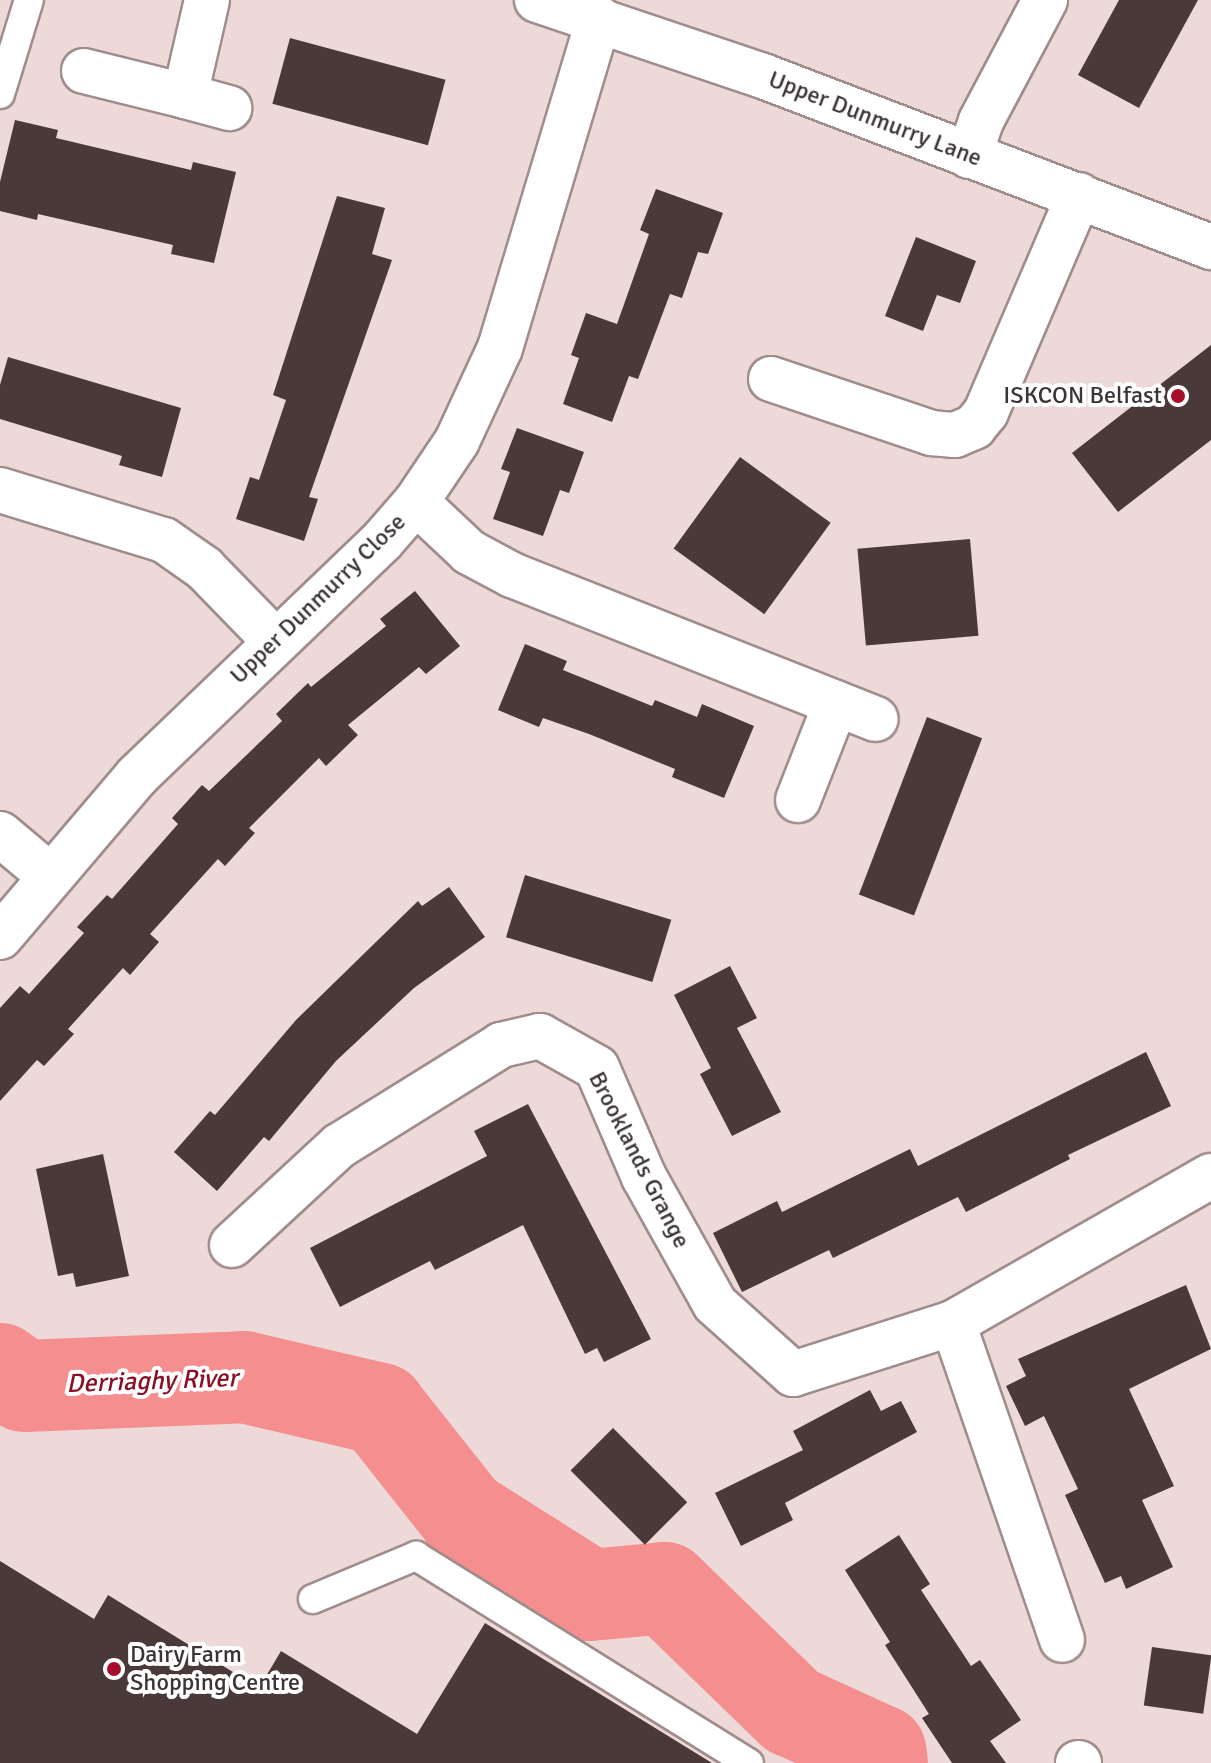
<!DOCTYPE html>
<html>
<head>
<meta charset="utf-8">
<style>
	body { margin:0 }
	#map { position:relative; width:1211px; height:1763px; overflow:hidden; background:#ecd9d8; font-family:Signika,sans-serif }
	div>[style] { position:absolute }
	.river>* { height:92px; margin:-46px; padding:0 46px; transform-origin:46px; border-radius:46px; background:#f58e8e }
	.building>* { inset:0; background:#493a39; transform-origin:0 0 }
	.roads { filter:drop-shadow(2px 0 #9f8d8c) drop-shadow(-2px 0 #9f8d8c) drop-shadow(0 2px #9f8d8c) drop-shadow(0 -2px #9f8d8c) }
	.service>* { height:28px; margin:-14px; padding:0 14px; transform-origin:14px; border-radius:14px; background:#fff }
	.minor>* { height:44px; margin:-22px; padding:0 22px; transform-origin:22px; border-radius:22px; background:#fff }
	.tertiary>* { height:44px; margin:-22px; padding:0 22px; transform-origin:22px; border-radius:22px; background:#fff }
	.dots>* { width:22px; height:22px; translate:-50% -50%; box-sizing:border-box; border:4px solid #fff; border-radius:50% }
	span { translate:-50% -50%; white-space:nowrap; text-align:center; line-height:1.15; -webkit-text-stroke:8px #fff; paint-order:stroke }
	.street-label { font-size:24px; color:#3c3434 }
	.poi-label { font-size:24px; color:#3c3434 }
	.right { translate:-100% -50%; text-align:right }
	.left { translate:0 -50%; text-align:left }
	.water-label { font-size:26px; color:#8c0e24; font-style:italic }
</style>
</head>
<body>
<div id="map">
	<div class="river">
		<i style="left:0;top:1369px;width:29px;rotate:35deg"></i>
		<i style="left:24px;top:1386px;width:220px;rotate:-2.3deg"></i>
		<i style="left:244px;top:1377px;width:140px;rotate:13.2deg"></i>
		<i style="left:380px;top:1409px;width:135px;rotate:51.6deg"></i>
		<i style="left:464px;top:1515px;width:149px;rotate:32.4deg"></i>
		<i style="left:590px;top:1595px;width:75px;rotate:-5.3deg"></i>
		<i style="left:665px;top:1588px;width:177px;rotate:44.1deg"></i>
		<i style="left:792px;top:1711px;width:97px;rotate:24.4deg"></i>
		<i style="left:880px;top:1751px;width:12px;rotate:81deg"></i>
	</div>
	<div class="building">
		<i style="clip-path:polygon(1119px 0,1198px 0,1139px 108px,1078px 75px)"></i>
		<i style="left:290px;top:38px;width:161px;height:68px;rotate:15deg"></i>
		<i style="clip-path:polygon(15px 120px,58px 130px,56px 138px,191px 170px,193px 162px,236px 172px,214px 263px,171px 254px,173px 245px,38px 214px,37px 220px,0 211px,0 182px)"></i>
		<i style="clip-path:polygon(656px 189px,723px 213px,708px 254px,698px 252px,682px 298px,670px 294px,638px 379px,629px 376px,612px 422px,563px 404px,579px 358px,571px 355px,586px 313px,617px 324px,649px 234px,640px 230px)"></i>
		<i style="clip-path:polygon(337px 196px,385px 208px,372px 254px,392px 260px,309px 497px,318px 499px,304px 541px,236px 519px,250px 477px,259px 480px,286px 400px,273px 395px)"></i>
		<i style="clip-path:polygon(916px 237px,976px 261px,960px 303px,937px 295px,923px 331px,885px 316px)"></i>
		<i style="clip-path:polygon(1211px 345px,1211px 440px,1118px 512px,1072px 453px)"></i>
		<i style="clip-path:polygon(8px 357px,181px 408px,162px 477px,119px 465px,122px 456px,0 419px,0 385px)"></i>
		<i style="clip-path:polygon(517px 428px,584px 452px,569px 493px,560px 490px,543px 536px,493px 519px,510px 472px,501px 469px)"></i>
		<i style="left:740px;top:457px;width:112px;height:113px;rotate:36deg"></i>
		<i style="left:970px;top:539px;width:97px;height:113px;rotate:85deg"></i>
		<i style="clip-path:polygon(415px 591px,460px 646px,426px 674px,419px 667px,348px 725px,358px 735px,326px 766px,319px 758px,249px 828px,255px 833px,225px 866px,218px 859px,150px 934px,159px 942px,130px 975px,123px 968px,68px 1029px,74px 1034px,44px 1066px,37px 1060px,0 1101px,0 1008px,20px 986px,29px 994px,84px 933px,77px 927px,107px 895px,112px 899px,178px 824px,172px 818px,202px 785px,209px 791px,282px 721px,276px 714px,308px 683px,311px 687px,386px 626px,380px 619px)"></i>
		<i style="clip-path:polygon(525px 644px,567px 661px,563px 670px,652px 706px,655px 700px,697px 717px,702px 704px,754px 726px,724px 798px,672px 777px,675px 769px,589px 734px,543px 718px,539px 727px,498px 710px)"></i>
		<i style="left:927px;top:717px;width:59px;height:190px;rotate:21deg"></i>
		<i style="left:525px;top:875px;width:153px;height:65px;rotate:17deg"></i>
		<i style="clip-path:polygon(449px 887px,485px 937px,414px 988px,336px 1061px,269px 1141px,264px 1137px,217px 1191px,174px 1152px,210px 1111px,215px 1115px,296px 1020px,418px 901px,422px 906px)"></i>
		<i style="clip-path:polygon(730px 966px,757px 1018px,737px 1028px,781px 1112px,732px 1136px,700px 1074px,711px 1068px,674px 995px)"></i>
		<i style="clip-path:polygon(1146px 1052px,1171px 1106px,1068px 1155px,1070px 1159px,966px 1212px,958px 1197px,833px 1258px,829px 1250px,742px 1292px,713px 1233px,777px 1201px,782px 1212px,910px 1149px,918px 1166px)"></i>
		<i style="clip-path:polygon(528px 1104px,651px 1339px,604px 1362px,597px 1348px,585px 1354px,523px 1225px,435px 1270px,430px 1261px,340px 1307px,310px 1248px,487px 1156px,474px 1131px)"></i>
		<i style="clip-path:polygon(103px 1154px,129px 1276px,76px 1287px,73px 1273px,58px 1276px,36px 1169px)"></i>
		<i style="clip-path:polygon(1186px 1285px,1211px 1349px,1129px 1389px,1174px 1486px,1142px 1500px,1173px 1567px,1126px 1589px,1121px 1576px,1105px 1583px,1065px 1495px,1078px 1489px,1044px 1416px,1025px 1426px,1006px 1386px,1026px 1376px,1018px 1359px)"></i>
		<i style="clip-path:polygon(870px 1390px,881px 1411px,901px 1401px,917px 1432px,785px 1503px,793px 1520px,741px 1546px,715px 1493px,803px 1450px,793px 1431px)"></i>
		<i style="left:613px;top:1428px;width:105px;height:60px;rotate:45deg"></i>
		<i style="clip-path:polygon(899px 1535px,930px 1584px,921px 1590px,971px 1666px,980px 1660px,1021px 1720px,990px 1741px,1006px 1763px,952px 1763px,922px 1718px,929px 1714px,885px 1645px,890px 1642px,845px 1570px)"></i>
		<i style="clip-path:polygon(0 1561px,94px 1619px,108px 1595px,259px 1688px,281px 1651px,417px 1734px,485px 1623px,712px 1763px,0 1763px)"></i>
		<i style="left:1152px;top:1647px;width:60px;height:59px;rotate:8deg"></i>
	</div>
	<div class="roads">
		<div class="service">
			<i style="left:0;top:94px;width:98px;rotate:-72.9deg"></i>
			<i style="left:313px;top:1599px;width:112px;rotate:-22.7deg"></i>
			<i style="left:416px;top:1556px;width:392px;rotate:31.9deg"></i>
		</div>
		<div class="minor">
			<i style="left:84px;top:71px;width:104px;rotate:13.9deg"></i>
			<i style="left:185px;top:96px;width:98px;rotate:-77.1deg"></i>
			<i style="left:185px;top:96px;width:46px;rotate:15.3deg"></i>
			<i style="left:969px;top:156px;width:37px;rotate:-71deg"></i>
			<i style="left:981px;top:121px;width:137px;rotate:-62.1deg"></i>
			<i style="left:771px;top:379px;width:169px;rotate:18.6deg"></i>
			<i style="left:931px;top:433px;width:24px;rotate:5deg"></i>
			<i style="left:955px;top:435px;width:21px;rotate:-23deg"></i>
			<i style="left:974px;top:427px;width:19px;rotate:-51deg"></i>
			<i style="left:986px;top:412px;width:236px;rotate:-66.8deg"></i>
			<i style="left:0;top:490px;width:171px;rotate:17deg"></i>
			<i style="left:164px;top:540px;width:49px;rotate:35deg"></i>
			<i style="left:204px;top:568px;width:102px;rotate:45.8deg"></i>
			<i style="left:416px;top:502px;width:73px;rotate:43.3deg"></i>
			<i style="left:469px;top:552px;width:49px;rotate:28.1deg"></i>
			<i style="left:512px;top:575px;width:391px;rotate:21.6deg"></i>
			<i style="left:798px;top:800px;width:104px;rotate:-68.6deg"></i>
			<i style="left:0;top:834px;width:64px;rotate:39.9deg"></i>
			<i style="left:0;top:937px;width:211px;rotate:-49.6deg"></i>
			<i style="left:137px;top:776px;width:339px;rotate:-43.8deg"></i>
			<i style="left:382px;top:541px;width:52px;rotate:-48.9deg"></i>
			<i style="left:416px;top:502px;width:73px;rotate:-56.1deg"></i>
			<i style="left:457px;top:441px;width:102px;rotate:-65.2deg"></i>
			<i style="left:500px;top:348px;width:344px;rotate:-73.3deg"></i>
			<i style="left:232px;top:1245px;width:146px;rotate:-42.8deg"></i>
			<i style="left:339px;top:1146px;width:191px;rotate:-31.9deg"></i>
			<i style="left:501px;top:1045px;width:40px;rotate:-13deg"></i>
			<i style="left:540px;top:1036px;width:65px;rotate:29.3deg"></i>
			<i style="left:597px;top:1068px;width:119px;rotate:66.7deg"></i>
			<i style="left:644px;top:1177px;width:145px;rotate:60.8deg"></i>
			<i style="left:715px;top:1304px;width:105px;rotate:41.9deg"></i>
			<i style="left:793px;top:1374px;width:168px;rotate:-17.7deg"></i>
			<i style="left:953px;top:1323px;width:297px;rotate:-29.7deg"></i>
			<i style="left:953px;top:1323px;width:335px;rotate:71deg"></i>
			<i style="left:1078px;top:1763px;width:1px"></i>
		</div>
		<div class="tertiary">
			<i style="left:537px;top:0;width:238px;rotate:18.6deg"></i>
			<i style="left:763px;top:76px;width:480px;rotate:20.9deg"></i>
		</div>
	</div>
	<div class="dots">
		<i style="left:1178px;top:396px;background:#a70e2c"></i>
		<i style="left:114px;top:1669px;background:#a70e2c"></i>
	</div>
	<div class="street-label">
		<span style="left:875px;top:119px;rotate:21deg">Upper Dunmurry Lane</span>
		<span style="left:318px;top:599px;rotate:-44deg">Upper Dunmurry Close</span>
		<span style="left:639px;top:1160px;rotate:63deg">Brooklands Grange</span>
	</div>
	<div class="poi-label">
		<span class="right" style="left:1162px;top:396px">ISKCON Belfast</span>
		<span class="left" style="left:130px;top:1669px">Dairy Farm<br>Shopping Centre</span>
	</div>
	<div class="water-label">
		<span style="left:152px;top:1382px;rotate:-2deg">Derriaghy River</span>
	</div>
</div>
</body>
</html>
